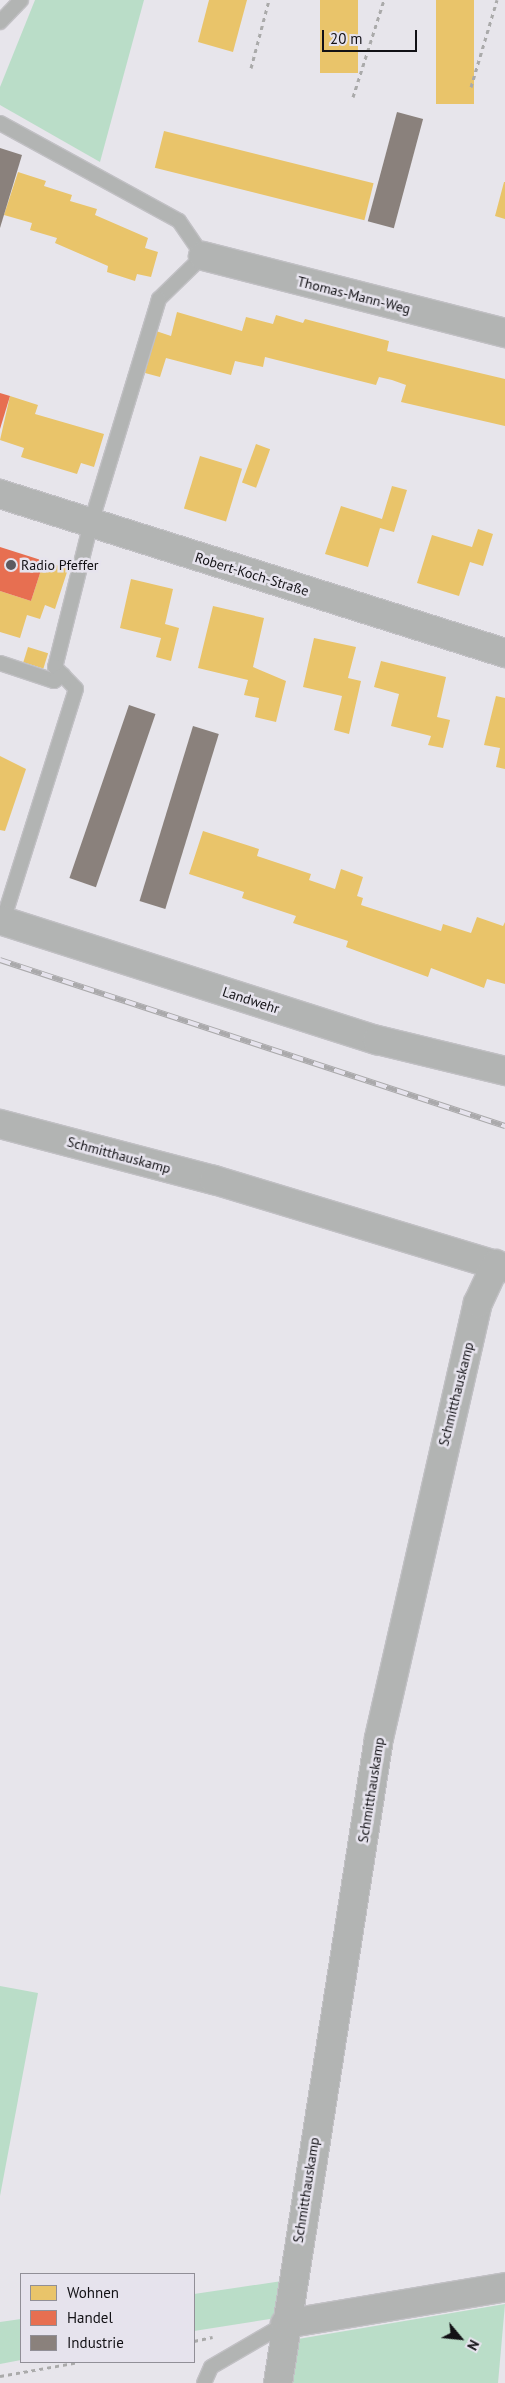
<!DOCTYPE html>
<html>
<head>
<meta charset="utf-8">
<style>
	body { margin:0 }
	#map { position:relative; width:505px; height:2383px; overflow:hidden; background:#e7e5eb; font-family:"PT Sans",sans-serif }
	div>[style] { position:absolute }
	.green>* { inset:0; background:#baddc8 }
	.homes>* { inset:0; background:#e9c46a; transform-origin:0 0 }
	.shops>* { inset:0; background:#e76f51 }
	.industry>* { inset:0; background:#8a817c; transform-origin:0 0 }
	.path>* { height:3px; margin-top:-1.5px; transform-origin:0; background:repeating-linear-gradient(90deg,#aaa 0 4px,transparent 0 8px) }
	.roads { filter:drop-shadow(1px 0 #c1c0c4) drop-shadow(-1px 0 #c1c0c4) drop-shadow(0 1px #c1c0c4) drop-shadow(0 -1px #c1c0c4) }
	.service>* { height:14px; margin:-7px; padding:0 7px; transform-origin:7px; border-radius:7px; background:#b2b4b3 }
	.minor>* { height:28px; margin:-14px; padding:0 14px; transform-origin:14px; border-radius:14px; background:#b2b4b3 }
	.rail>* { height:5.5px; margin-top:-2.75px; transform-origin:0; background:repeating-linear-gradient(90deg,#e6e3ed 0 11px,#aaa9ab 0 22px); box-sizing:border-box; border-block:1px solid #aaa9ab }
	.dots>* { width:14px; height:14px; translate:-50% -50%; box-sizing:border-box; border:2px solid #e6e3ed; border-radius:50% }
	span { translate:-50% -50%; white-space:nowrap; text-align:center; line-height:1.15; -webkit-text-stroke:5px #e6e3ed; paint-order:stroke }
	.street-label { font-size:14px; color:#121115 }
	.poi-label { font-size:14px; color:#121115 }
	.left { translate:0 -50%; text-align:left }
	.legend { position:absolute; left:20px; top:2273px; width:175px; height:90px; box-sizing:border-box; background:#e6e3ed; border:1px solid #918f97; margin:0; padding:6px 9px; list-style:none; font-size:15px; color:#121115 }
	.legend li { display:flex; align-items:center; gap:10px; height:25px }
	.legend b { width:25px; border:1px solid #918f97 }
	.north { position:absolute; left:435px; top:2313px; width:50px; height:50px; -webkit-text-stroke:4px #e6e3ed; paint-order:stroke; rotate:118deg; font-size:14px; font-weight:700; line-height:20px; text-align:center; color:#121115 }
	.north::after { content:''; display:block; margin:auto; width:18px; height:22px; background:#121115; clip-path:polygon(50% 0,100% 100%,50% 72%,0 100%) }
	.scale { position:absolute; left:322px; top:30px; width:95px; height:22px; box-sizing:border-box; border:2px solid #121115; border-top:0; padding-left:6px; font-size:15px; line-height:18px; white-space:nowrap; color:#121115; -webkit-text-stroke:4px #e6e3ed; paint-order:stroke }
</style>
</head>
<body>
<div id="map">
	<div class="green">
		<i style="clip-path:polygon(35px 0,144px 0,100px 162px,0 105px,0 87px)"></i>
		<i style="clip-path:polygon(0 1986px,38px 1993px,0 2196px)"></i>
		<i style="clip-path:polygon(282px 2281px,276px 2318px,194px 2331px,194px 2294px)"></i>
		<i style="clip-path:polygon(505px 2304px,498px 2383px,291px 2383px,298px 2339px)"></i>
		<i style="clip-path:polygon(21px 2319px,21px 2360px,0 2364px,0 2322px)"></i>
	</div>
	<div class="homes">
		<i style="clip-path:polygon(209px 0,247px 0,233px 52px,198px 42px)"></i>
		<i style="left:320px;top:0;width:38px;height:73px"></i>
		<i style="left:436px;top:0;width:38px;height:104px"></i>
		<i style="left:164px;top:131px;width:216px;height:38px;rotate:14deg"></i>
		<i style="clip-path:polygon(18px 172px,46px 181px,44px 186px,72px 195px,70px 201px,97px 209px,95px 215px,148px 238px,145px 248px,158px 252px,151px 277px,137px 274px,135px 281px,107px 272px,108px 266px,55px 243px,57px 238px,30px 230px,32px 223px,4px 215px)"></i>
		<i style="clip-path:polygon(504px 182px,505px 182px,505px 219px,495px 216px)"></i>
		<i style="clip-path:polygon(177px 312px,242px 331px,246px 317px,273px 324px,276px 315px,303px 323px,305px 319px,389px 341px,387px 351px,505px 379px,505px 426px,401px 402px,406px 385px,392px 380px,379px 377px,376px 385px,265px 357px,263px 367px,235px 361px,231px 375px,166px 358px,160px 377px,145px 373px,156px 331px,171px 336px)"></i>
		<i style="clip-path:polygon(10px 396px,38px 405px,35px 414px,104px 434px,94px 467px,81px 463px,77px 474px,21px 457px,24px 448px,0 440px)"></i>
		<i style="left:256px;top:444px;width:15px;height:41px;rotate:20deg"></i>
		<i style="left:200px;top:456px;width:44px;height:55px;rotate:17deg"></i>
		<i style="clip-path:polygon(392px 486px,407px 490px,394px 532px,380px 528px,368px 567px,325px 554px,341px 506px,382px 519px)"></i>
		<i style="clip-path:polygon(478px 529px,493px 534px,483px 566px,470px 562px,459px 596px,417px 583px,432px 535px,472px 547px)"></i>
		<i style="clip-path:polygon(44px 561px,68px 569px,55px 609px,45px 605px,40px 619px,27px 615px,20px 638px,0 632px,0 591px,31px 601px)"></i>
		<i style="clip-path:polygon(131px 579px,173px 589px,165px 624px,179px 628px,171px 661px,156px 657px,161px 638px,120px 628px)"></i>
		<i style="clip-path:polygon(213px 606px,264px 618px,253px 667px,286px 681px,276px 722px,255px 717px,259px 698px,244px 695px,248px 680px,198px 668px)"></i>
		<i style="clip-path:polygon(314px 638px,356px 647px,348px 678px,361px 681px,349px 734px,334px 730px,342px 696px,303px 687px)"></i>
		<i style="left:28px;top:647px;width:21px;height:16px;rotate:17deg"></i>
		<i style="clip-path:polygon(381px 661px,446px 677px,437px 717px,450px 720px,443px 748px,428px 745px,431px 736px,391px 726px,399px 694px,374px 687px)"></i>
		<i style="clip-path:polygon(496px 696px,505px 698px,505px 769px,496px 767px,500px 748px,484px 745px)"></i>
		<i style="clip-path:polygon(0 756px,26px 769px,5px 831px,0 830px)"></i>
		<i style="clip-path:polygon(203px 831px,259px 849px,257px 856px,311px 874px,309px 880px,335px 889px,341px 869px,363px 877px,357px 896px,363px 898px,361px 905px,441px 931px,443px 924px,471px 933px,477px 917px,503px 926px,505px 922px,505px 984px,487px 979px,484px 988px,431px 968px,428px 977px,346px 947px,348px 941px,293px 923px,296px 916px,242px 898px,244px 892px,189px 874px)"></i>
	</div>
	<div class="shops">
		<i style="clip-path:polygon(0 393px,10px 396px,0 429px)"></i>
		<i style="clip-path:polygon(0 547px,44px 561px,31px 601px,0 591px)"></i>
	</div>
	<div class="industry">
		<i style="left:397px;top:112px;width:27px;height:113px;rotate:15deg"></i>
		<i style="clip-path:polygon(0 148px,22px 155px,0 228px)"></i>
		<i style="left:129px;top:705px;width:28px;height:183px;rotate:19deg"></i>
		<i style="left:193px;top:726px;width:27px;height:183px;rotate:17deg"></i>
	</div>
	<div class="path">
		<i style="left:251px;top:68px;width:70px;rotate:-75.2deg"></i>
		<i style="left:471px;top:87px;width:91px;rotate:-73.4deg"></i>
		<i style="left:353px;top:97px;width:102px;rotate:-72.3deg"></i>
		<i style="left:194px;top:2341px;width:19px;rotate:-12deg"></i>
		<i style="left:0;top:2376px;width:80px;rotate:-10deg"></i>
	</div>
	<div class="roads">
		<div class="service">
			<i style="left:0;top:22px;width:30px;rotate:-46deg"></i>
			<i style="left:0;top:123px;width:204px;rotate:28.7deg"></i>
			<i style="left:179px;top:221px;width:42px;rotate:55.6deg"></i>
			<i style="left:203px;top:256px;width:62px;rotate:135.7deg"></i>
			<i style="left:159px;top:299px;width:234px;rotate:106.9deg"></i>
			<i style="left:91px;top:523px;width:148px;rotate:104deg"></i>
			<i style="left:55px;top:667px;width:30px;rotate:46deg"></i>
			<i style="left:76px;top:689px;width:242px;rotate:107.5deg"></i>
			<i style="left:0;top:663px;width:57px;rotate:18.4deg"></i>
			<i style="left:54px;top:681px;width:11px;rotate:-34deg"></i>
			<i style="left:204px;top:2383px;width:17px;rotate:-66deg"></i>
			<i style="left:211px;top:2367px;width:86px;rotate:-30.2deg"></i>
		</div>
		<div class="minor">
			<i style="left:203px;top:256px;width:312px;rotate:14.3deg"></i>
			<i style="left:0;top:494px;width:529px;rotate:17.48deg"></i>
			<i style="left:0;top:920px;width:396px;rotate:17.7deg"></i>
			<i style="left:377px;top:1040px;width:132px;rotate:13.6deg"></i>
			<i style="left:0;top:1124px;width:221px;rotate:14.7deg"></i>
			<i style="left:214px;top:1180px;width:304px;rotate:16.8deg"></i>
			<i style="left:285px;top:2324px;width:223px;rotate:-9.5deg"></i>
			<i style="left:278px;top:2383px;width:653px;rotate:-81.1deg"></i>
			<i style="left:379px;top:1738px;width:446px;rotate:-77.2deg"></i>
			<i style="left:478px;top:1303px;width:43px;rotate:-65.2deg"></i>
		</div>
	</div>
	<div class="rail">
		<i style="left:0;top:960px;width:532px;rotate:18.2deg"></i>
	</div>
	<div class="dots">
		<i style="left:11px;top:565px;background:#5d5b60"></i>
	</div>
	<div class="street-label">
		<span style="left:354px;top:295px;rotate:14deg">Thomas-Mann-Weg</span>
		<span style="left:252px;top:574px;rotate:17deg">Robert-Koch-Straße</span>
		<span style="left:251px;top:1000px;rotate:18deg">Landwehr</span>
		<span style="left:119px;top:1155px;rotate:15deg">Schmitthauskamp</span>
		<span style="left:456px;top:1394px;rotate:-76deg">Schmitthauskamp</span>
		<span style="left:371px;top:1790px;rotate:-81deg">Schmitthauskamp</span>
		<span style="left:306px;top:2190px;rotate:-81deg">Schmitthauskamp</span>
	</div>
	<div class="poi-label">
		<span class="left" style="left:21px;top:565px">Radio Pfeffer</span>
	</div>
	<ul class="legend">
	<li><b style="height:14px;background:#e9c46a"></b>Wohnen</li>
	<li><b style="height:14px;background:#e76f51"></b>Handel</li>
	<li><b style="height:14px;background:#8a817c"></b>Industrie</li>
	</ul>
	<div class="north">N</div>
	<div class="scale">20 m</div>
</div>
</body>
</html>
